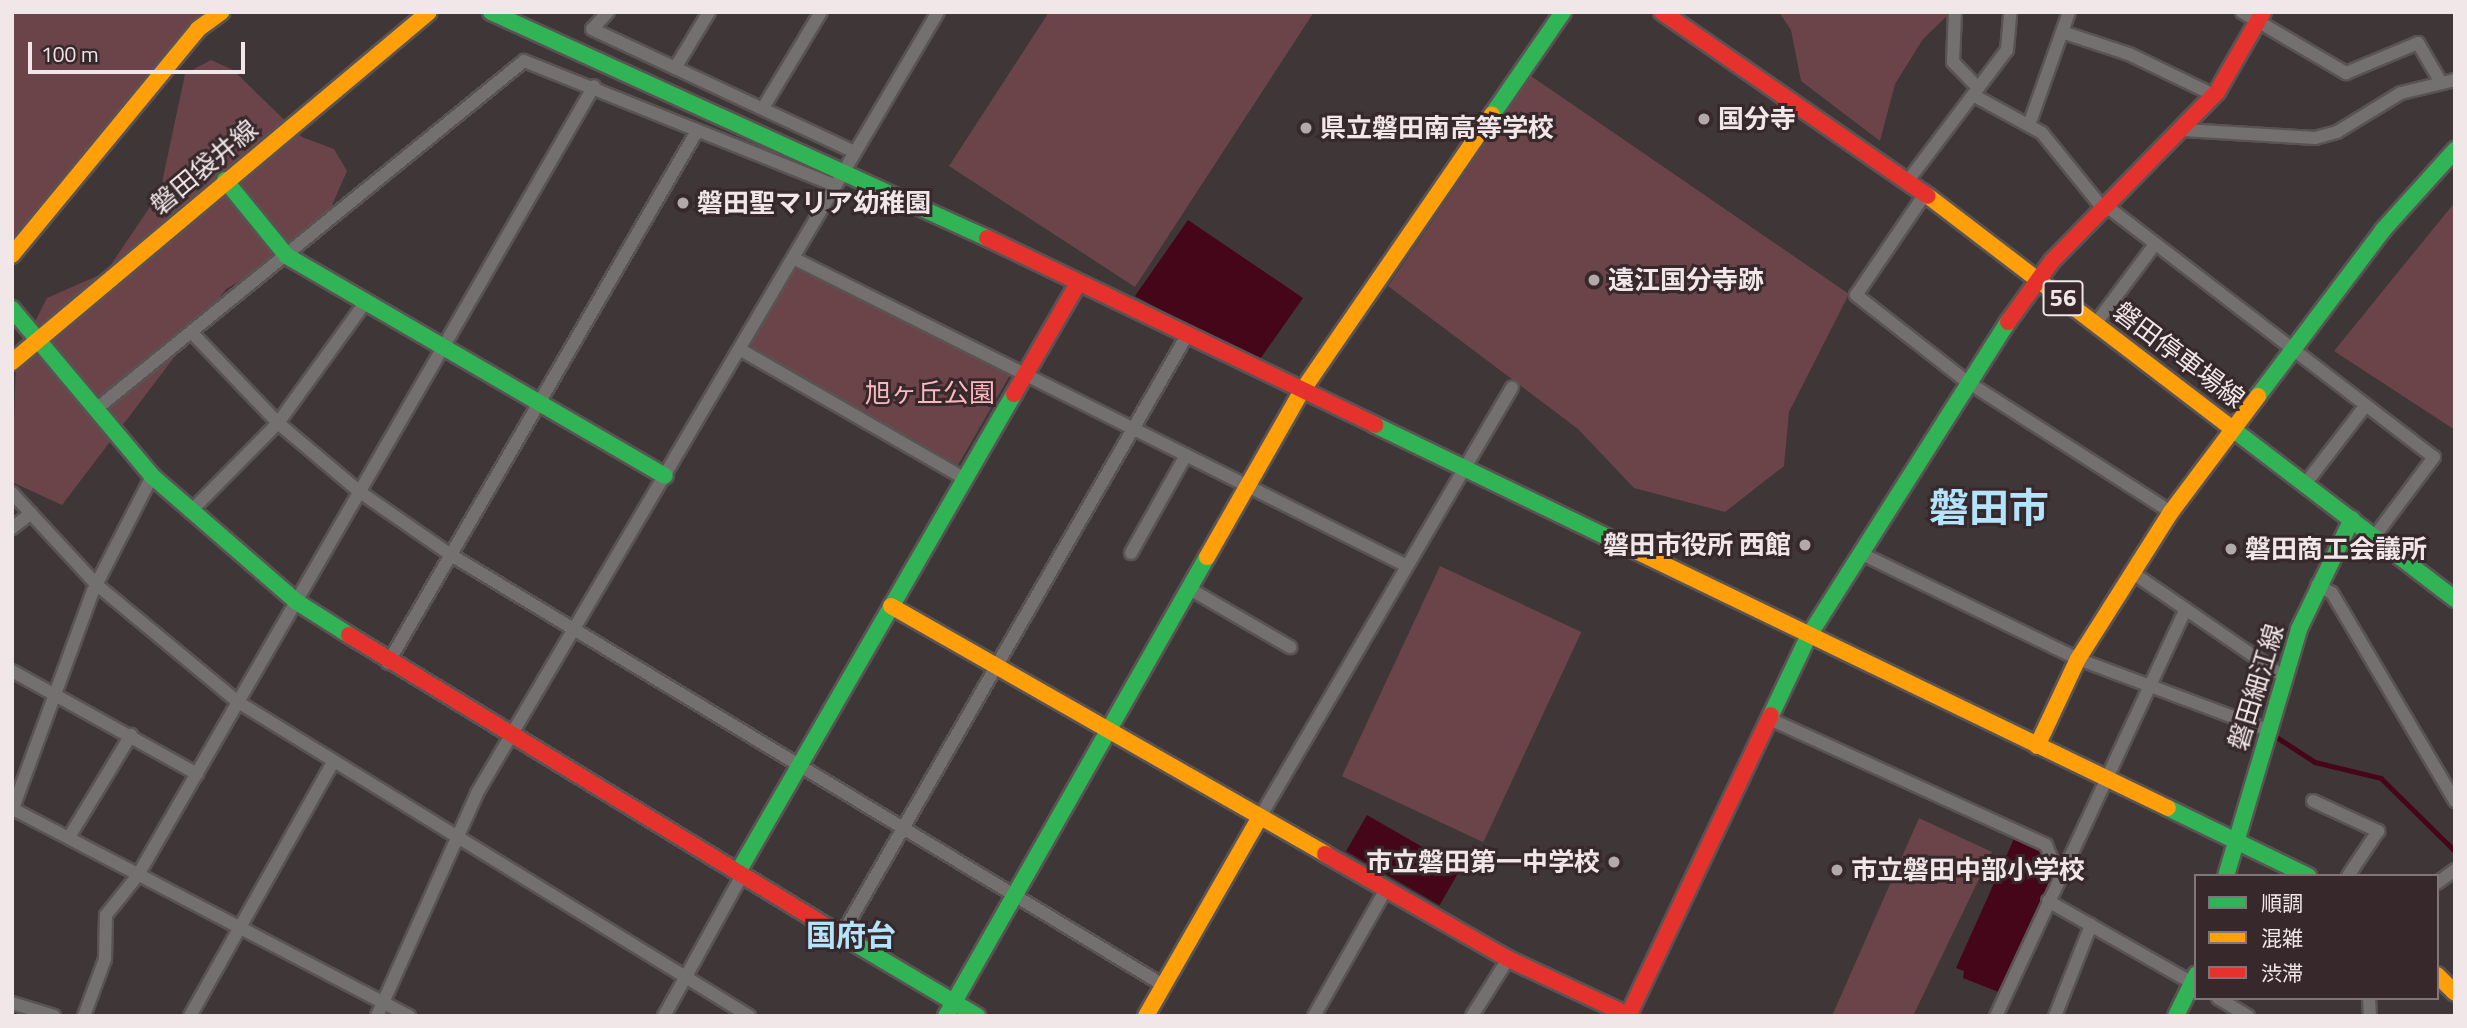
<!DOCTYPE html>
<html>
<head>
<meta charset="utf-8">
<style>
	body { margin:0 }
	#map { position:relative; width:2467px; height:1028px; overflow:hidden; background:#3e3637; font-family:"Titillium Web","Noto Sans JP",sans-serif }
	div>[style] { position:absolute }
	.green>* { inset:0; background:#6b4449; transform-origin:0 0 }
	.water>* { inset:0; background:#460619; transform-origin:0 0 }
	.stream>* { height:4.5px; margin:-2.25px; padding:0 2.25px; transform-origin:2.25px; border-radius:2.25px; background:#460619 }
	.roads { filter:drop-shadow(2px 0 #5a5354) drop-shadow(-2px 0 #5a5354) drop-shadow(0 2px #5a5354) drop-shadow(0 -2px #5a5354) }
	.street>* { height:12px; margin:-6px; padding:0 6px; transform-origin:6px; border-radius:6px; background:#747070 }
	.fast>* { height:16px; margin:-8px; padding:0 8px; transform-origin:8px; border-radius:8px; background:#30b455 }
	.slow>* { height:16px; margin:-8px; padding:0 8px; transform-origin:8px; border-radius:8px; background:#ff9f0a }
	.jam>* { height:16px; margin:-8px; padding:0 8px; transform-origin:8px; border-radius:8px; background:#e5322d }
	.dots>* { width:19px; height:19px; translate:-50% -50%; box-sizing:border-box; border:4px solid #37292b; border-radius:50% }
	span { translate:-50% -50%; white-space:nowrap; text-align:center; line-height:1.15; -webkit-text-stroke:6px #37292b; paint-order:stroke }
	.shield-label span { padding:2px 5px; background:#37292b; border:2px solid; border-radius:5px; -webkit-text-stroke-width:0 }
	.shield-label { font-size:24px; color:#f1e7e8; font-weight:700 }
	.poi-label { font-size:26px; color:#f1e7e8; font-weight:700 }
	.left { translate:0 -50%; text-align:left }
	.right { translate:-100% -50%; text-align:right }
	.street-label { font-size:26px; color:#f1e7e8 }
	.park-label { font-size:26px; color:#fbb8bf }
	.quarter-label { font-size:30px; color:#b4e4fd; font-weight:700 }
	.town-label { font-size:40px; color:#b4e4fd; font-weight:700 }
	.frame { position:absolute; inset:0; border:14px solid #f1e7e8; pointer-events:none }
	.legend { position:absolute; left:2194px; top:874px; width:245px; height:126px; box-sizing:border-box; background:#37292b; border:2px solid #817577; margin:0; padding:9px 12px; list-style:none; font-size:21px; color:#f1e7e8 }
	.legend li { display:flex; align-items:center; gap:14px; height:35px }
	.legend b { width:35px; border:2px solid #817577 }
	.scale { position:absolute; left:28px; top:42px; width:217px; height:32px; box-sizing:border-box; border:4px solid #f1e7e8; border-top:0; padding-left:9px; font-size:21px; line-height:24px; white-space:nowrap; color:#f1e7e8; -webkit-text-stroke:5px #37292b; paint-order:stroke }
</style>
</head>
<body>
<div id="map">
	<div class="green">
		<i style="clip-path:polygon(12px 12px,221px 12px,12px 254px)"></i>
		<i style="clip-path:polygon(1049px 12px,1314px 12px,1135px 287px,949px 166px)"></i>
		<i style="clip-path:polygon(1779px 12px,1951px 12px,1923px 39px,1895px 84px,1880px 141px,1801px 81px,1791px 30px)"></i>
		<i style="clip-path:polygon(211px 60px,233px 70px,302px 137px,334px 149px,347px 171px,329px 212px,268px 265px,226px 289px,62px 505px,12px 482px,16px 359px,47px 298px,106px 272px,160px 192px,185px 74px)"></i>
		<i style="clip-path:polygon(1531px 76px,1849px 294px,1789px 412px,1784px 466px,1725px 512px,1634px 488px,1578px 429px,1388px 286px)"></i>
		<i style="clip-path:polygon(2455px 202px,2455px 430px,2334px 351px)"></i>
		<i style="clip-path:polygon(802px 269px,1010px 375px,958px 465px,753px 349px,750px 342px,793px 270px)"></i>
		<i style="left:1440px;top:566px;width:156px;height:232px;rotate:25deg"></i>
		<i style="clip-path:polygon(1919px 818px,1992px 852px,1913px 1016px,1832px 1016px)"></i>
	</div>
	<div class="water">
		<i style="clip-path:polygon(1188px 220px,1303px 298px,1258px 362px,1135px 296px)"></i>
		<i style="left:1367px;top:815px;width:108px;height:42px;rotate:30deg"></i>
		<i style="clip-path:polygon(2017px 832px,2042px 844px,2056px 870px,2006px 995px,1963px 978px,1964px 971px,1956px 968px)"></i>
	</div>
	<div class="stream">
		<i style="left:2278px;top:738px;width:44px;rotate:33deg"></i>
		<i style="left:2315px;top:762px;width:68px;rotate:13.6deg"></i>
		<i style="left:2381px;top:778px;width:104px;rotate:44.6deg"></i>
	</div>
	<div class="roads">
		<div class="street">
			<i style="left:608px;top:12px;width:23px;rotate:133deg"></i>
			<i style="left:592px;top:29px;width:289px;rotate:25.1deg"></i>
			<i style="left:1955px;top:12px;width:50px;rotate:92.3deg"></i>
			<i style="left:1953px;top:62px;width:36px;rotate:46deg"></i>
			<i style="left:2242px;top:12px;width:121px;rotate:30.4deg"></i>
			<i style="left:2346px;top:73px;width:78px;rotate:-22.6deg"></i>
			<i style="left:2418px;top:43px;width:44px;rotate:59.9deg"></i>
			<i style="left:2065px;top:33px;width:67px;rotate:18.2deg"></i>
			<i style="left:2129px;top:54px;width:94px;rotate:25.8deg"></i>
			<i style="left:675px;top:68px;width:66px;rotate:-58.7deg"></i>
			<i style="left:1973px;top:95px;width:79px;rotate:28.8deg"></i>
			<i style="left:2042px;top:133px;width:100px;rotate:51.1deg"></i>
			<i style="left:763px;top:108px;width:112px;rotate:-58.9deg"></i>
			<i style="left:2029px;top:125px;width:120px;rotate:-70.5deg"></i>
			<i style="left:2184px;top:130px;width:131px;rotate:3.5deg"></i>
			<i style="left:2315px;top:138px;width:23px;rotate:-15deg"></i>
			<i style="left:2337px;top:132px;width:75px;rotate:-31.4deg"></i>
			<i style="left:2401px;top:93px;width:56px;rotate:-13.5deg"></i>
			<i style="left:1907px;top:182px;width:166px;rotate:-52.9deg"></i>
			<i style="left:2007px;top:50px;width:38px;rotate:-85deg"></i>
			<i style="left:1925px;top:194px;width:122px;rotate:124.3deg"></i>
			<i style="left:1856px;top:295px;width:140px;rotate:38deg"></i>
			<i style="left:1966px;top:381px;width:243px;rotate:32.6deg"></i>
			<i style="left:2109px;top:208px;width:409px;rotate:37.5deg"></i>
			<i style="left:2434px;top:457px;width:99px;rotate:126.8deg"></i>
			<i style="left:793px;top:258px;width:687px;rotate:26.64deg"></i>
			<i style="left:2096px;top:323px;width:99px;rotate:-53.2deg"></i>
			<i style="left:194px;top:335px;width:122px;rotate:46.3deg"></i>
			<i style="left:278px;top:423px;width:107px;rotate:40.1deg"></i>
			<i style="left:360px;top:492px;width:111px;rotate:34.7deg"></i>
			<i style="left:451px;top:555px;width:832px;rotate:31.13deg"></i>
			<i style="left:741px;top:350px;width:258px;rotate:29.9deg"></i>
			<i style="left:95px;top:410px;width:553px;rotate:-39.13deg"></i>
			<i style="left:524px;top:61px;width:334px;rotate:21.8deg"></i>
			<i style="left:2306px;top:483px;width:97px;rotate:-52.5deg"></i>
			<i style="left:12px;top:493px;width:125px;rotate:47.3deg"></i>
			<i style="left:97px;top:585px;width:183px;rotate:39.7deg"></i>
			<i style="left:238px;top:702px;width:600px;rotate:31.57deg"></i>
			<i style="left:190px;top:512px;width:125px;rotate:-45.3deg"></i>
			<i style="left:278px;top:423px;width:147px;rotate:-54.1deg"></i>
			<i style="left:12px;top:528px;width:24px;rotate:-38deg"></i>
			<i style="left:1131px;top:553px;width:112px;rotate:-60.7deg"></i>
			<i style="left:1860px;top:553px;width:242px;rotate:25.9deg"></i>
			<i style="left:2078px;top:659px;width:203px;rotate:20.5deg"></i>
			<i style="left:2133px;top:573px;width:182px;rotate:34.5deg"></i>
			<i style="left:2317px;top:585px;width:17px;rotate:28deg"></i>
			<i style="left:2332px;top:593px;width:242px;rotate:59.4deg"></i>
			<i style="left:1190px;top:589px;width:116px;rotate:30.1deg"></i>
			<i style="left:388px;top:663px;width:615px;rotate:-59.85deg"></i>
			<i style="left:12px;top:671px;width:212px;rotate:29.1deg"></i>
			<i style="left:1772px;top:720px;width:301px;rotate:24.5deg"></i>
			<i style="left:2046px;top:845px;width:35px;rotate:68deg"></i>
			<i style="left:2313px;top:801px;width:72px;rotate:24.8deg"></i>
			<i style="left:2378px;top:831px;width:54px;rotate:123.7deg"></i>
			<i style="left:13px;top:809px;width:447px;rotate:27.6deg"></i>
			<i style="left:12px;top:811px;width:234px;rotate:-69.8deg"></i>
			<i style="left:93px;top:591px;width:129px;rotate:-62.8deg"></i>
			<i style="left:1260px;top:817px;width:498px;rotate:-59.6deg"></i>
			<i style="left:71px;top:834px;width:116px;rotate:-58.8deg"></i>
			<i style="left:2437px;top:883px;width:22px;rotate:-36deg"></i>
			<i style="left:2048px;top:901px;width:170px;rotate:29.6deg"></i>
			<i style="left:841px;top:936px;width:691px;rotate:-60.06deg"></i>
			<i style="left:2218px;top:998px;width:35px;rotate:31deg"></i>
			<i style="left:2369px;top:998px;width:18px;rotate:87deg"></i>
			<i style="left:12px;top:1003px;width:44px;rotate:17.2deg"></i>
			<i style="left:84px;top:1016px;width:61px;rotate:-69.8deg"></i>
			<i style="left:105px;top:959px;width:44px;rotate:-88.7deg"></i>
			<i style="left:106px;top:915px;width:51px;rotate:-51.3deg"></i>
			<i style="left:138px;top:875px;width:911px;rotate:-59.97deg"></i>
			<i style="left:190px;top:1016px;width:289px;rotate:-60.6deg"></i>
			<i style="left:377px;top:1016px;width:244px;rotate:-65.8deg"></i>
			<i style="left:477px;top:793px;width:907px;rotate:-59.45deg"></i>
			<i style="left:664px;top:1016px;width:161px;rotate:-61deg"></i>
			<i style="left:1314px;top:1016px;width:144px;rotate:-60.4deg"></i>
			<i style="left:1472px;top:1016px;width:67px;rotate:-57.7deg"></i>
			<i style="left:1996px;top:1016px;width:449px;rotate:-65deg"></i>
			<i style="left:2055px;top:1016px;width:98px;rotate:-68.4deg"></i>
		</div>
		<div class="fast">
			<i style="left:491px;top:12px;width:545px;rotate:24.5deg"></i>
			<i style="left:1492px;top:115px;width:125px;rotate:-55.4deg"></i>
			<i style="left:225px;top:180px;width:98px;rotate:50.8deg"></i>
			<i style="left:287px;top:256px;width:437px;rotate:30.2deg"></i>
			<i style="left:12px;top:309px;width:218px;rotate:50deg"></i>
			<i style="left:152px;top:476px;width:192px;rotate:41deg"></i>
			<i style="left:297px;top:602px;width:62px;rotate:32.4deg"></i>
			<i style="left:2258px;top:396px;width:208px;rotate:-53deg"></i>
			<i style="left:2383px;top:230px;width:108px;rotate:-48deg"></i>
			<i style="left:2226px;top:424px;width:288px;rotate:37.4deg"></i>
			<i style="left:1375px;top:425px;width:285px;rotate:25.8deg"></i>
			<i style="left:1771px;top:715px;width:86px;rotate:-64.6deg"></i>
			<i style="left:1808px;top:637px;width:373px;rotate:-57.6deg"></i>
			<i style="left:2168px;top:808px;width:156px;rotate:25.9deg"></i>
			<i style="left:738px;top:872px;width:552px;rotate:-60deg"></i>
			<i style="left:2226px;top:876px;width:258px;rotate:-73.5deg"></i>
			<i style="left:2299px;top:629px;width:122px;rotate:-64.3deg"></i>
			<i style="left:844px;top:937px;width:155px;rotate:30.7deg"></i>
			<i style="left:946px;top:1016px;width:528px;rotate:-60.38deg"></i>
			<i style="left:2176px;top:1016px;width:46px;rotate:-64deg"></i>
		</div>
		<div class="slow">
			<i style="left:1928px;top:196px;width:375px;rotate:37.4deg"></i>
			<i style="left:12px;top:255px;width:293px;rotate:-50.5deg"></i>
			<i style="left:198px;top:29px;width:29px;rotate:-36deg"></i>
			<i style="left:12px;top:362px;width:544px;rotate:-40.01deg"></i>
			<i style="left:1632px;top:549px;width:595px;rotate:25.79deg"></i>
			<i style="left:1207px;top:557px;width:188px;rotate:-60.3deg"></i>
			<i style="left:1300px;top:394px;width:339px;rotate:-55.5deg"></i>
			<i style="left:891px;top:606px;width:500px;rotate:29.7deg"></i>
			<i style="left:2037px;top:746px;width:96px;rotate:-64.8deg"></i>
			<i style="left:2078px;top:659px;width:174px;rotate:-57.7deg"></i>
			<i style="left:2171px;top:512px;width:145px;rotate:-53.1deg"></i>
			<i style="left:2437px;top:975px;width:25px;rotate:45deg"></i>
			<i style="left:1146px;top:1016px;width:229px;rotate:-60.2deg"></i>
		</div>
		<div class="jam">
			<i style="left:1662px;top:12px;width:323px;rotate:34.7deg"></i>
			<i style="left:987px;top:238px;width:431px;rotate:25.7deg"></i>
			<i style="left:2008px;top:322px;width:75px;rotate:-54.2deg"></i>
			<i style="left:2052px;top:261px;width:236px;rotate:-45.7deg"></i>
			<i style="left:2217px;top:92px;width:92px;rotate:-60.1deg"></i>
			<i style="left:1014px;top:394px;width:128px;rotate:-60deg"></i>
			<i style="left:349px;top:635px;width:580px;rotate:31.39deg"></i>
			<i style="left:1325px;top:854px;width:211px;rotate:29.8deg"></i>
			<i style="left:1508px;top:959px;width:135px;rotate:25deg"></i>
			<i style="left:1628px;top:1016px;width:333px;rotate:-64.6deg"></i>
		</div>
	</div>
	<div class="dots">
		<i style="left:1704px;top:119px;background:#b2a9aa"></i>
		<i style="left:1306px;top:128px;background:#b2a9aa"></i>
		<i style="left:683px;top:203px;background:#b2a9aa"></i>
		<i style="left:1594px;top:280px;background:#b2a9aa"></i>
		<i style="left:1805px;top:545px;background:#b2a9aa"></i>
		<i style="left:2231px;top:549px;background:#b2a9aa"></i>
		<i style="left:1614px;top:862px;background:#b2a9aa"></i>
		<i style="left:1837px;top:870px;background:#b2a9aa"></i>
	</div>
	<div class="shield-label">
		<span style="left:2063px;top:298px">56</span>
	</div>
	<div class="poi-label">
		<span class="left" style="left:1718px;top:119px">国分寺</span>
		<span class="left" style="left:1320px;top:128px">県立磐田南高等学校</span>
		<span class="left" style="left:697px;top:203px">磐田聖マリア幼稚園</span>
		<span class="left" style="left:1608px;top:280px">遠江国分寺跡</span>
		<span class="right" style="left:1791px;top:545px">磐田市役所 西館</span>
		<span class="left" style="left:2245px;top:549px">磐田商工会議所</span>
		<span class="right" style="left:1600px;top:862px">市立磐田第一中学校</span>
		<span class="left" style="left:1851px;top:870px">市立磐田中部小学校</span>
	</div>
	<div class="street-label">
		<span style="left:204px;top:167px;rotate:-40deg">磐田袋井線</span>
		<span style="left:2179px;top:355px;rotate:37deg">磐田停車場線</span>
		<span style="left:2256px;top:687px;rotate:-73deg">磐田細江線</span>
	</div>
	<div class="park-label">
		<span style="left:930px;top:393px">旭ヶ丘公園</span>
	</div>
	<div class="quarter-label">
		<span style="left:851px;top:935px">国府台</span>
	</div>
	<div class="town-label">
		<span style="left:1989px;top:508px">磐田市</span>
	</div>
	<div class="frame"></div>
	<ul class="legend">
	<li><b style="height:9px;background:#30b455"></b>順調</li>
	<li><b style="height:9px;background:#ff9f0a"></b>混雑</li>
	<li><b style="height:9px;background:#e5322d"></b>渋滞</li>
	</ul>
	<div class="scale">100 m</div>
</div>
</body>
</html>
